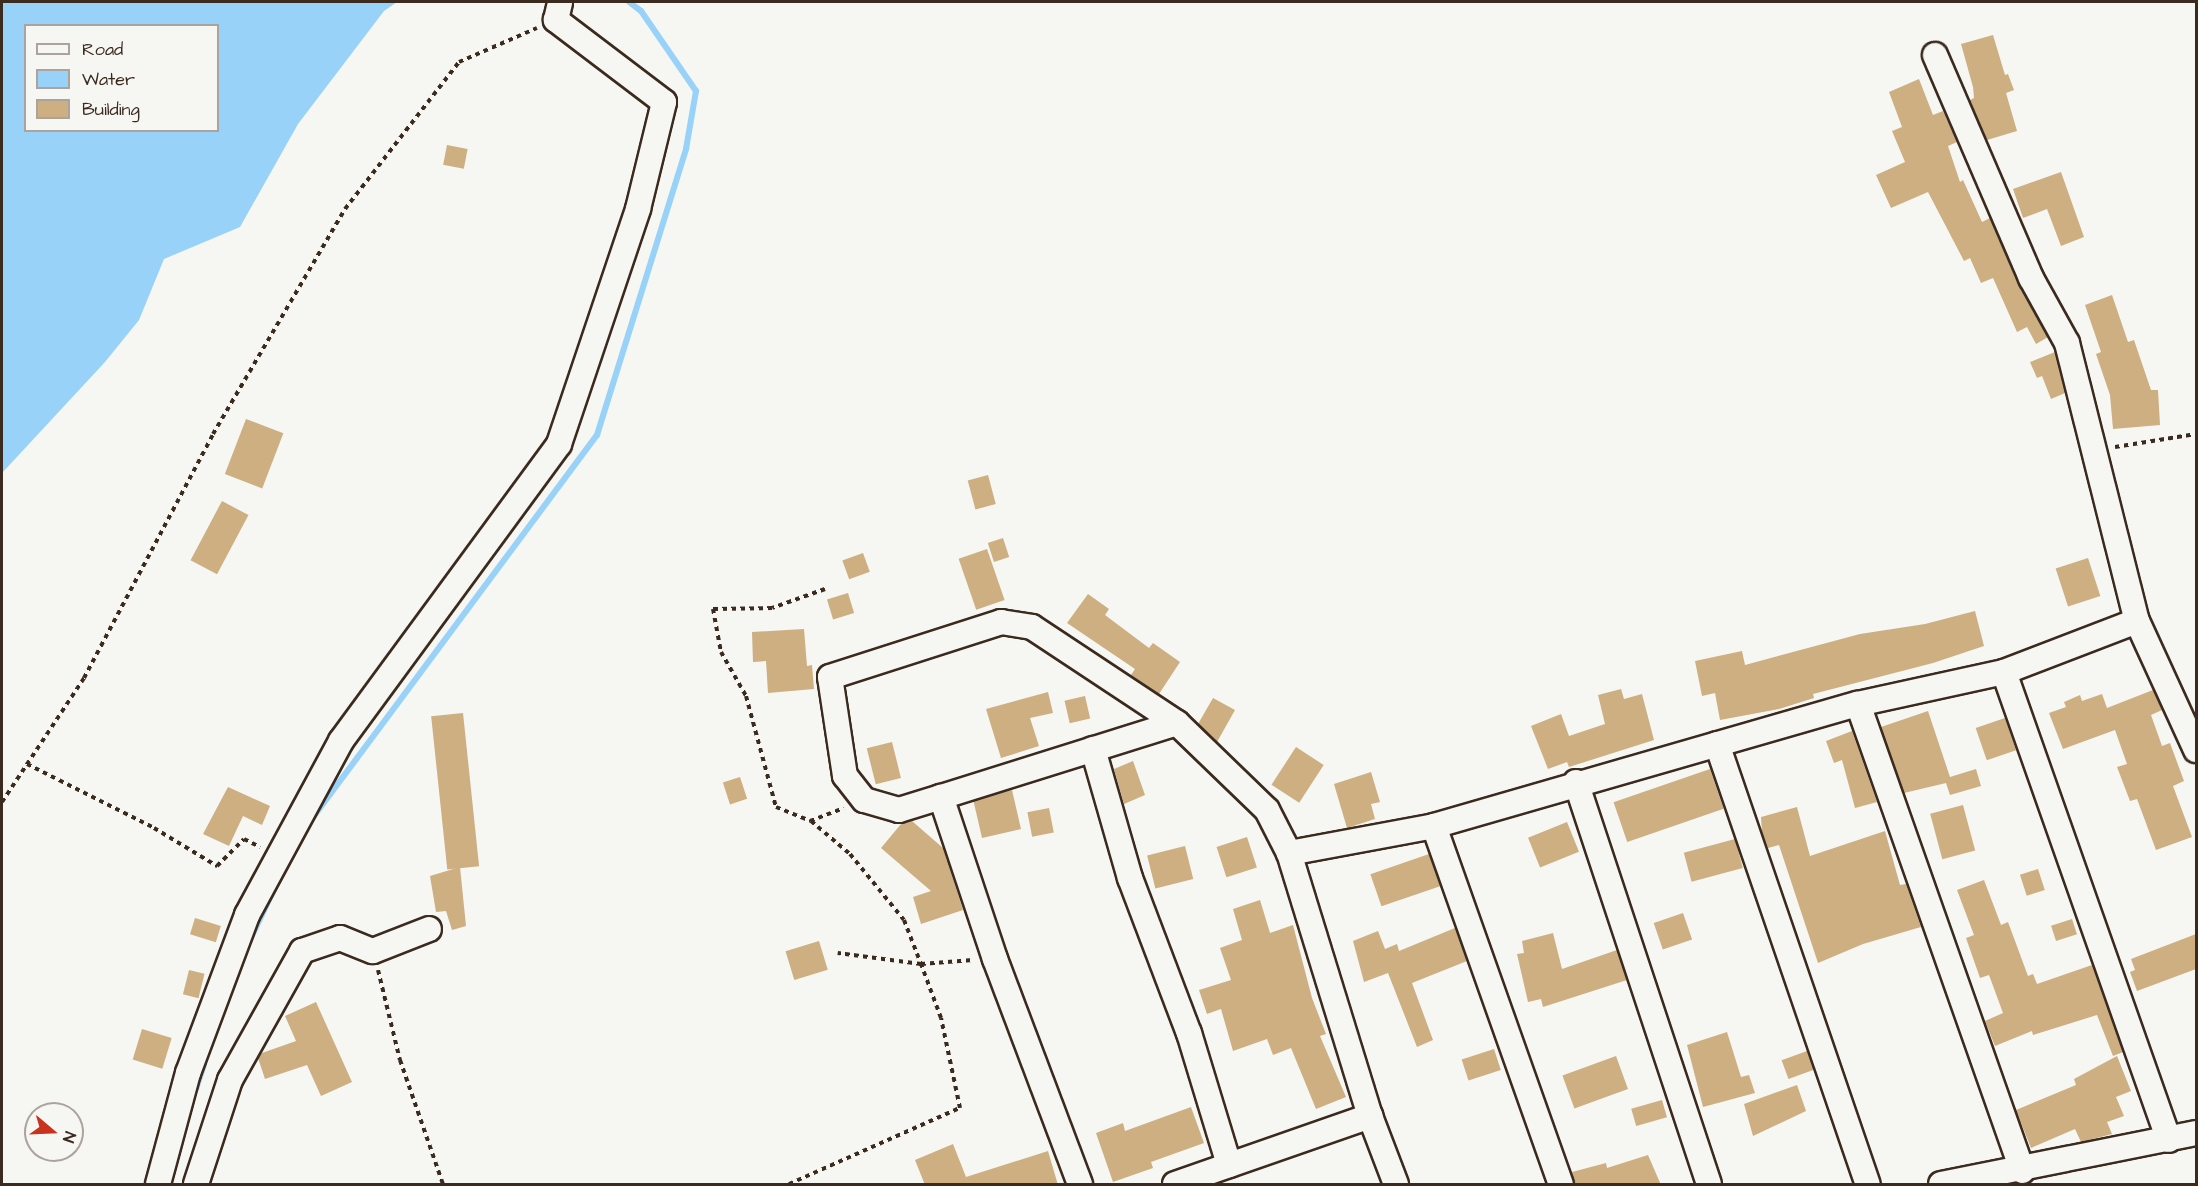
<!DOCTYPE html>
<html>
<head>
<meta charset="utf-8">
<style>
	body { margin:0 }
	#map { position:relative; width:2198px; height:1186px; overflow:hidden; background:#f6f6f2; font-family:"Architects Daughter",sans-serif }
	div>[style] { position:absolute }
	.water>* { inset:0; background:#98d2f8 }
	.stream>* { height:6px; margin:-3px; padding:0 3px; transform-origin:3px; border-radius:3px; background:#98d2f8 }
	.building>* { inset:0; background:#cdaf82; transform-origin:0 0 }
	.path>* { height:4px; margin-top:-2px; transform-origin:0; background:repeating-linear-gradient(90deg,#3b2a1e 0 4.5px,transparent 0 9px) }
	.roads { filter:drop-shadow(2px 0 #3b2a1e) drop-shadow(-2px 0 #3b2a1e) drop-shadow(0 2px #3b2a1e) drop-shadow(0 -2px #3b2a1e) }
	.minor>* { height:24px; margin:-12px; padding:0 12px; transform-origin:12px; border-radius:12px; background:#f6f6f2 }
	span { translate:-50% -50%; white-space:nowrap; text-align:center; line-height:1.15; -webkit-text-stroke:6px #f6f6f2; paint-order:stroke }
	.frame { position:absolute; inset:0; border:3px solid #3b2a1e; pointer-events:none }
	.legend { position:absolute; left:24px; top:24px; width:195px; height:108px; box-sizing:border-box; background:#f6f6f2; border:2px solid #aba49d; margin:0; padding:8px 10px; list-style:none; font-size:18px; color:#3b2a1e }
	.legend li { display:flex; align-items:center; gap:12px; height:30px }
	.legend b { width:30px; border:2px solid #aba49d }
	.north { position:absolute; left:24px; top:1102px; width:60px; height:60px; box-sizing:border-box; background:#f6f6f2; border:2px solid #aba49d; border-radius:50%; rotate:109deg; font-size:16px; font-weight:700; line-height:24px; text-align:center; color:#3b2a1e }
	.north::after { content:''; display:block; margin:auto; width:21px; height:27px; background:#c8321e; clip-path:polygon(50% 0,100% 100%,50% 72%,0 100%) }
</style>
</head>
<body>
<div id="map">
	<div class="water">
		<i style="clip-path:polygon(evenodd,2px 2px,397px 2px,384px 11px,298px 124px,240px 227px,164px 259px,139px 320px,105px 362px,2px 473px,2px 2px,26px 26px,218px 26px,218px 130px,26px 130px,26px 26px)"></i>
	</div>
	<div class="stream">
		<i style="left:311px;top:820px;width:480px;rotate:-53.4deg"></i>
		<i style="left:597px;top:435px;width:300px;rotate:-72.7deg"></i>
		<i style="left:686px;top:149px;width:59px;rotate:-80.2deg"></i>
		<i style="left:696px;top:91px;width:97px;rotate:-124.5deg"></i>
		<i style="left:641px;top:11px;width:15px;rotate:-143deg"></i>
		<i style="left:250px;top:940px;width:59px;rotate:-64.7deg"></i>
		<i style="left:196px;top:1089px;width:26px;rotate:-72deg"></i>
	</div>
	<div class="building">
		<i style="clip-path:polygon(1993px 35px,2005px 75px,2008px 74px,2014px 90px,2006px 93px,2017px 131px,1987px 140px,1970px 100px,1974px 98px,1973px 87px,1961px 44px)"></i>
		<i style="clip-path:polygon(1919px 79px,1933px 115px,1943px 111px,1957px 142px,1948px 146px,1960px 182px,1963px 180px,1982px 222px,1990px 218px,2018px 284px,2048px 337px,2036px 344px,2027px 327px,2017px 332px,1993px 278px,1981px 283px,1970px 258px,1964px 261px,1928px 192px,1891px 208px,1876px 175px,1905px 162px,1892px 131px,1902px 127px,1889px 92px)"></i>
		<i style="left:447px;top:145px;width:21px;height:20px;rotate:11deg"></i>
		<i style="clip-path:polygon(2061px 172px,2084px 237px,2061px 246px,2047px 209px,2023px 218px,2013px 189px)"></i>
		<i style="clip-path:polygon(2112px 295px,2128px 342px,2134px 340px,2151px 390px,2158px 390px,2160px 425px,2113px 429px,2110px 395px,2096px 354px,2101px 352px,2085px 305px)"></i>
		<i style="clip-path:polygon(2055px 352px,2065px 393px,2051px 399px,2042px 376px,2037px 378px,2030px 362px)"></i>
		<i style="left:246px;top:419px;width:40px;height:59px;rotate:21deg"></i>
		<i style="left:988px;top:475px;width:30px;height:21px;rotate:75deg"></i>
		<i style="left:222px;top:501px;width:30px;height:67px;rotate:28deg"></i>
		<i style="left:1003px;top:538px;width:20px;height:16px;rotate:72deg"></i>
		<i style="left:987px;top:549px;width:54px;height:30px;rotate:71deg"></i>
		<i style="left:863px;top:553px;width:20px;height:22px;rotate:70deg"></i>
		<i style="left:2088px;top:558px;width:40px;height:34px;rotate:72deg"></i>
		<i style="left:848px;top:593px;width:21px;height:22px;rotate:73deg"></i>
		<i style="clip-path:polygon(1088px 594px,1109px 609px,1105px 615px,1149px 648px,1153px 643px,1180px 662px,1159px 694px,1131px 675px,1135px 669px,1067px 623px)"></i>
		<i style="clip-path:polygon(1975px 611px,1984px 646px,1933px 663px,1813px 694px,1814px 698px,1779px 709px,1720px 720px,1715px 693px,1702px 696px,1695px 661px,1742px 651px,1745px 665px,1860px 634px,1925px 624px)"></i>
		<i style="clip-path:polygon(804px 629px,807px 666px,812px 665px,814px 689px,768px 693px,766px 661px,753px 662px,752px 632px)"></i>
		<i style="clip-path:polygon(1621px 689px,1624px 699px,1642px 694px,1654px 740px,1569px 767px,1567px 762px,1548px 769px,1531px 726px,1561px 714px,1569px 736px,1605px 724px,1598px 695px)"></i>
		<i style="clip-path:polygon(2153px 690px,2162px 710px,2151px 715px,2162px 746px,2170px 743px,2184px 781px,2173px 786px,2192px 837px,2156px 850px,2137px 799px,2130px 801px,2117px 767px,2127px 764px,2115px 730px,2063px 749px,2049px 713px,2066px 707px,2064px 702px,2080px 695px,2082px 701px,2102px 694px,2107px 708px)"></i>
		<i style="clip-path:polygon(1048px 692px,1053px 713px,1030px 718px,1039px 746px,1001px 758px,986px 709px)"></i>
		<i style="left:1085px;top:696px;width:23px;height:21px;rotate:77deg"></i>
		<i style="clip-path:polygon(1213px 698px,1235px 710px,1217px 742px,1198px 724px)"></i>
		<i style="clip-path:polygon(1928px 711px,1950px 777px,1976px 769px,1981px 786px,1950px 795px,1946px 783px,1904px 793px,1881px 727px)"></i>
		<i style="left:463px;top:713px;width:154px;height:32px;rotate:84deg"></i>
		<i style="left:2005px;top:718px;width:34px;height:31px;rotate:71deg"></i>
		<i style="clip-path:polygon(1852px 731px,1877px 802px,1855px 808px,1842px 760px,1834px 763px,1826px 741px)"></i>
		<i style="left:892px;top:742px;width:37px;height:26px;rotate:76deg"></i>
		<i style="left:1296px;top:747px;width:33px;height:45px;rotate:33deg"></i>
		<i style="clip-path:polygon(1133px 761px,1145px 795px,1124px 804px,1114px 769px)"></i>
		<i style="left:1710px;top:769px;width:42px;height:102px;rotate:71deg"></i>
		<i style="clip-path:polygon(1371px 772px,1380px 802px,1371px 804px,1375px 819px,1347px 828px,1334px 784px)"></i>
		<i style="left:740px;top:777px;width:23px;height:18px;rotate:72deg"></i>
		<i style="clip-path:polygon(228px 787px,270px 806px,262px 825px,243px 816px,229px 846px,203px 834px)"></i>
		<i style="left:1012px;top:790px;width:40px;height:40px;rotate:77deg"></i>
		<i style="left:1963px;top:805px;width:47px;height:34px;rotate:75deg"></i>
		<i style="clip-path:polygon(1797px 807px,1810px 856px,1885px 831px,1900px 885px,1906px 884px,1921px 927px,1863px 944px,1818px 963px,1779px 845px,1768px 848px,1762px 832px,1761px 817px)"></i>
		<i style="left:1049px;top:808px;width:25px;height:22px;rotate:79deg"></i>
		<i style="clip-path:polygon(912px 821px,943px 848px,963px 910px,921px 924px,913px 897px,931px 891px,881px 848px,901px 824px)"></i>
		<i style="left:1567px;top:822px;width:32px;height:42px;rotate:68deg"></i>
		<i style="left:1247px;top:837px;width:32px;height:32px;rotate:72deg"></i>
		<i style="left:1735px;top:839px;width:30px;height:53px;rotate:75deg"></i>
		<i style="left:1185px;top:846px;width:34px;height:39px;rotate:76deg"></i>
		<i style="left:1429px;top:854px;width:34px;height:62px;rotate:71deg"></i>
		<i style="clip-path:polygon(460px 867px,466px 926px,452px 930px,446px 911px,436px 912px,430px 876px)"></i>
		<i style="left:2038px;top:869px;width:22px;height:19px;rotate:72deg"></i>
		<i style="clip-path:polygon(1984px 880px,2001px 925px,2008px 922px,2028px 976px,2033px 974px,2037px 984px,2092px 965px,2123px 1052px,2113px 1056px,2097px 1015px,2033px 1035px,2032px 1031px,1995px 1046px,1985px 1021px,2003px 1013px,1989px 975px,1980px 978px,1966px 938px,1974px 935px,1957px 890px)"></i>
		<i style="clip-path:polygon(1260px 900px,1270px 933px,1293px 925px,1312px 998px,1326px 1034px,1320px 1036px,1346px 1097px,1316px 1109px,1291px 1048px,1273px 1055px,1267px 1039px,1233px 1051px,1221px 1009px,1207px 1014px,1199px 990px,1231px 980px,1220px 948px,1242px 940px,1233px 909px)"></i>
		<i style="left:1683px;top:913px;width:28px;height:31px;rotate:71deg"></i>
		<i style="left:195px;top:918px;width:27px;height:17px;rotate:17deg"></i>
		<i style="left:2072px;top:919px;width:16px;height:22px;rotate:72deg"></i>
		<i style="clip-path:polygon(1455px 928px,1467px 961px,1412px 983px,1433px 1040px,1417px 1047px,1388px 973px,1364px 982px,1353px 941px,1378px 931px,1385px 949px,1397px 944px,1399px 951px)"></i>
		<i style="clip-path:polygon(1553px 933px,1562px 969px,1617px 950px,1627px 980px,1543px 1007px,1541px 999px,1528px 1002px,1517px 954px,1524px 953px,1522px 941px)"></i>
		<i style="clip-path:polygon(2196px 934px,2196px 969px,2137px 991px,2130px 972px,2135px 970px,2131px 959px)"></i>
		<i style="left:819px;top:941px;width:30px;height:35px;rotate:73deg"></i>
		<i style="left:189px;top:970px;width:16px;height:25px;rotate:14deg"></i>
		<i style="clip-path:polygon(316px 1002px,352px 1082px,321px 1096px,307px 1065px,265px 1079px,258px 1058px,262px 1053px,296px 1041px,285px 1016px)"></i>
		<i style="left:142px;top:1029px;width:31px;height:32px;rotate:17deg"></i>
		<i style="clip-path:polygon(1727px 1032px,1741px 1077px,1749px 1075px,1755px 1093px,1703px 1107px,1687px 1045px)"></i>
		<i style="left:1494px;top:1049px;width:22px;height:34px;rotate:72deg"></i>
		<i style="left:1807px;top:1051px;width:20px;height:27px;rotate:70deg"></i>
		<i style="left:1616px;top:1056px;width:35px;height:57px;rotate:70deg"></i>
		<i style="clip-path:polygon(2117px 1056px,2131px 1091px,2116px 1097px,2124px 1116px,2107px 1122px,2112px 1134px,2081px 1142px,2075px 1129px,2031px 1148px,2016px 1110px,2076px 1085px,2074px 1079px)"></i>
		<i style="clip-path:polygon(1797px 1085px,1806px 1111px,1753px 1136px,1744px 1104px)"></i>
		<i style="left:1662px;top:1100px;width:18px;height:32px;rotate:74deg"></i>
		<i style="clip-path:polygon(1191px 1107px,1204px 1143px,1151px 1162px,1153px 1168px,1113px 1182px,1096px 1133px,1123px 1123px,1125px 1131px)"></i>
		<i style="clip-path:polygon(953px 1144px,966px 1177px,1048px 1151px,1058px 1185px,925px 1185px,915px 1160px)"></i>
		<i style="clip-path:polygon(1648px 1155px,1661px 1185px,1575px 1185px,1572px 1172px,1606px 1163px,1607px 1168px)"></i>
	</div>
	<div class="path">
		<i style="left:2115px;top:447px;width:82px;rotate:-9.1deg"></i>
		<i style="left:825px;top:589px;width:56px;rotate:160.3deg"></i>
		<i style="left:772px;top:608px;width:59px;rotate:179deg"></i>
		<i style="left:713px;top:609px;width:44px;rotate:79.5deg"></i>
		<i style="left:721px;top:652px;width:51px;rotate:60.4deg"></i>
		<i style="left:746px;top:696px;width:115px;rotate:74.9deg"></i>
		<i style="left:776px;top:807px;width:37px;rotate:22deg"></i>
		<i style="left:810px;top:821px;width:36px;rotate:-21deg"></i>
		<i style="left:27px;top:764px;width:142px;rotate:26.7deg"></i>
		<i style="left:154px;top:828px;width:74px;rotate:31.1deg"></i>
		<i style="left:217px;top:866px;width:38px;rotate:-45deg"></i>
		<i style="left:244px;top:839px;width:18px;rotate:27deg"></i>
		<i style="left:2px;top:802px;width:149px;rotate:-56.5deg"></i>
		<i style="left:84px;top:678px;width:276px;rotate:-62.1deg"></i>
		<i style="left:213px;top:434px;width:261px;rotate:-59.6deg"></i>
		<i style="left:345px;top:209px;width:186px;rotate:-52.2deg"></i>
		<i style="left:459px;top:62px;width:85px;rotate:-23.6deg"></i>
		<i style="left:811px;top:821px;width:51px;rotate:40.2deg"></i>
		<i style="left:850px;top:854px;width:85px;rotate:50.7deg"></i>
		<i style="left:904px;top:920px;width:47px;rotate:68.9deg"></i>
		<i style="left:921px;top:964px;width:84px;rotate:-172.5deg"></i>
		<i style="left:378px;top:970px;width:93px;rotate:76.3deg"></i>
		<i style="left:400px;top:1060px;width:131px;rotate:70.9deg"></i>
		<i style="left:789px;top:1184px;width:187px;rotate:-24deg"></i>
		<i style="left:960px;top:1108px;width:92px;rotate:-101.9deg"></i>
		<i style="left:941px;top:1018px;width:58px;rotate:-110.3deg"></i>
		<i style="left:921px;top:964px;width:52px;rotate:-4.4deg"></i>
	</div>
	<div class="roads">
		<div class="minor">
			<i style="left:1935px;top:55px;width:243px;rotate:66.7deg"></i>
			<i style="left:2031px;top:278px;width:74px;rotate:61deg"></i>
			<i style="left:2067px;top:343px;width:287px;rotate:75.9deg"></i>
			<i style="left:2137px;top:621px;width:142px;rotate:65.4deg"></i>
			<i style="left:2004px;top:672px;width:496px;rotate:70.6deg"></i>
			<i style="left:1858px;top:704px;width:495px;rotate:70.6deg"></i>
			<i style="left:1717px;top:744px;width:465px;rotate:71.1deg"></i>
			<i style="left:1093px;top:749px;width:134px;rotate:74deg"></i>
			<i style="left:1130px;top:878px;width:166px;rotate:69.2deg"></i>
			<i style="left:1189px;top:1033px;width:138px;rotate:73.1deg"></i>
			<i style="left:1576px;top:782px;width:423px;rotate:71.7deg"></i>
			<i style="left:941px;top:797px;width:44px;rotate:162.8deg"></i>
			<i style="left:899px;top:810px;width:36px;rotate:-164deg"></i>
			<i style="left:864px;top:800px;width:31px;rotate:-128deg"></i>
			<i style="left:845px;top:776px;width:100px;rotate:-98.6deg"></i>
			<i style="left:830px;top:677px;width:180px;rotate:-17.8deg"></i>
			<i style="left:1001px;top:622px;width:31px;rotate:9deg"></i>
			<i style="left:1032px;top:627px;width:174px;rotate:33.5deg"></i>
			<i style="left:1177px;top:723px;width:125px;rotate:44deg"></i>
			<i style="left:1267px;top:810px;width:48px;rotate:62.9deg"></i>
			<i style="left:1434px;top:826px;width:380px;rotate:70.5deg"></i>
			<i style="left:1370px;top:1116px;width:73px;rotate:69.1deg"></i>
			<i style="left:158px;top:1184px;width:115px;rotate:-74.9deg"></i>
			<i style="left:188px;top:1073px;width:169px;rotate:-69.5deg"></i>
			<i style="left:247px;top:915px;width:198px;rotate:-61.6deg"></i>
			<i style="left:341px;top:741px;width:368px;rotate:-53.7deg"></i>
			<i style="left:559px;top:444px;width:248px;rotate:-71.4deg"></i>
			<i style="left:638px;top:209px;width:110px;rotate:-76.3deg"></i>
			<i style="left:664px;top:102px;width:136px;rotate:-142.8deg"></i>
			<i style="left:556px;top:20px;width:18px;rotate:-77deg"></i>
			<i style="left:196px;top:1184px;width:109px;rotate:-71.9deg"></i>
			<i style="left:230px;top:1080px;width:148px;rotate:-60.8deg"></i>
			<i style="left:302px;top:951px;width:40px;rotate:-18.9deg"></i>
			<i style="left:340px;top:938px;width:35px;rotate:22deg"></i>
			<i style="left:373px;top:951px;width:60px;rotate:-21.4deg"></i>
			<i style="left:1080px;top:1184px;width:241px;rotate:-110.7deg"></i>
			<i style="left:995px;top:959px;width:171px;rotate:-108.4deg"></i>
			<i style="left:941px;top:797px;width:247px;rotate:-17.4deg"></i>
			<i style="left:1175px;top:1184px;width:207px;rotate:-19.2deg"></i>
			<i style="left:1370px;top:1116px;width:275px;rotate:-107.1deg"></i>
			<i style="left:1289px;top:853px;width:147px;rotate:-10.5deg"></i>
			<i style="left:1434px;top:826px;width:441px;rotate:-16.1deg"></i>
			<i style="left:1858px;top:704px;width:149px;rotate:-12.4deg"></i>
			<i style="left:2004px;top:672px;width:142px;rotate:-21deg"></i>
			<i style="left:1941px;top:1184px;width:260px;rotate:-11.3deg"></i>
		</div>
	</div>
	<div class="frame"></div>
	<ul class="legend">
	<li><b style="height:8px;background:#f6f6f2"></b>Road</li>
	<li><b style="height:16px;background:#98d2f8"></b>Water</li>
	<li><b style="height:16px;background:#cdaf82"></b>Building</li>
	</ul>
	<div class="north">N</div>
</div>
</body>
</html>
